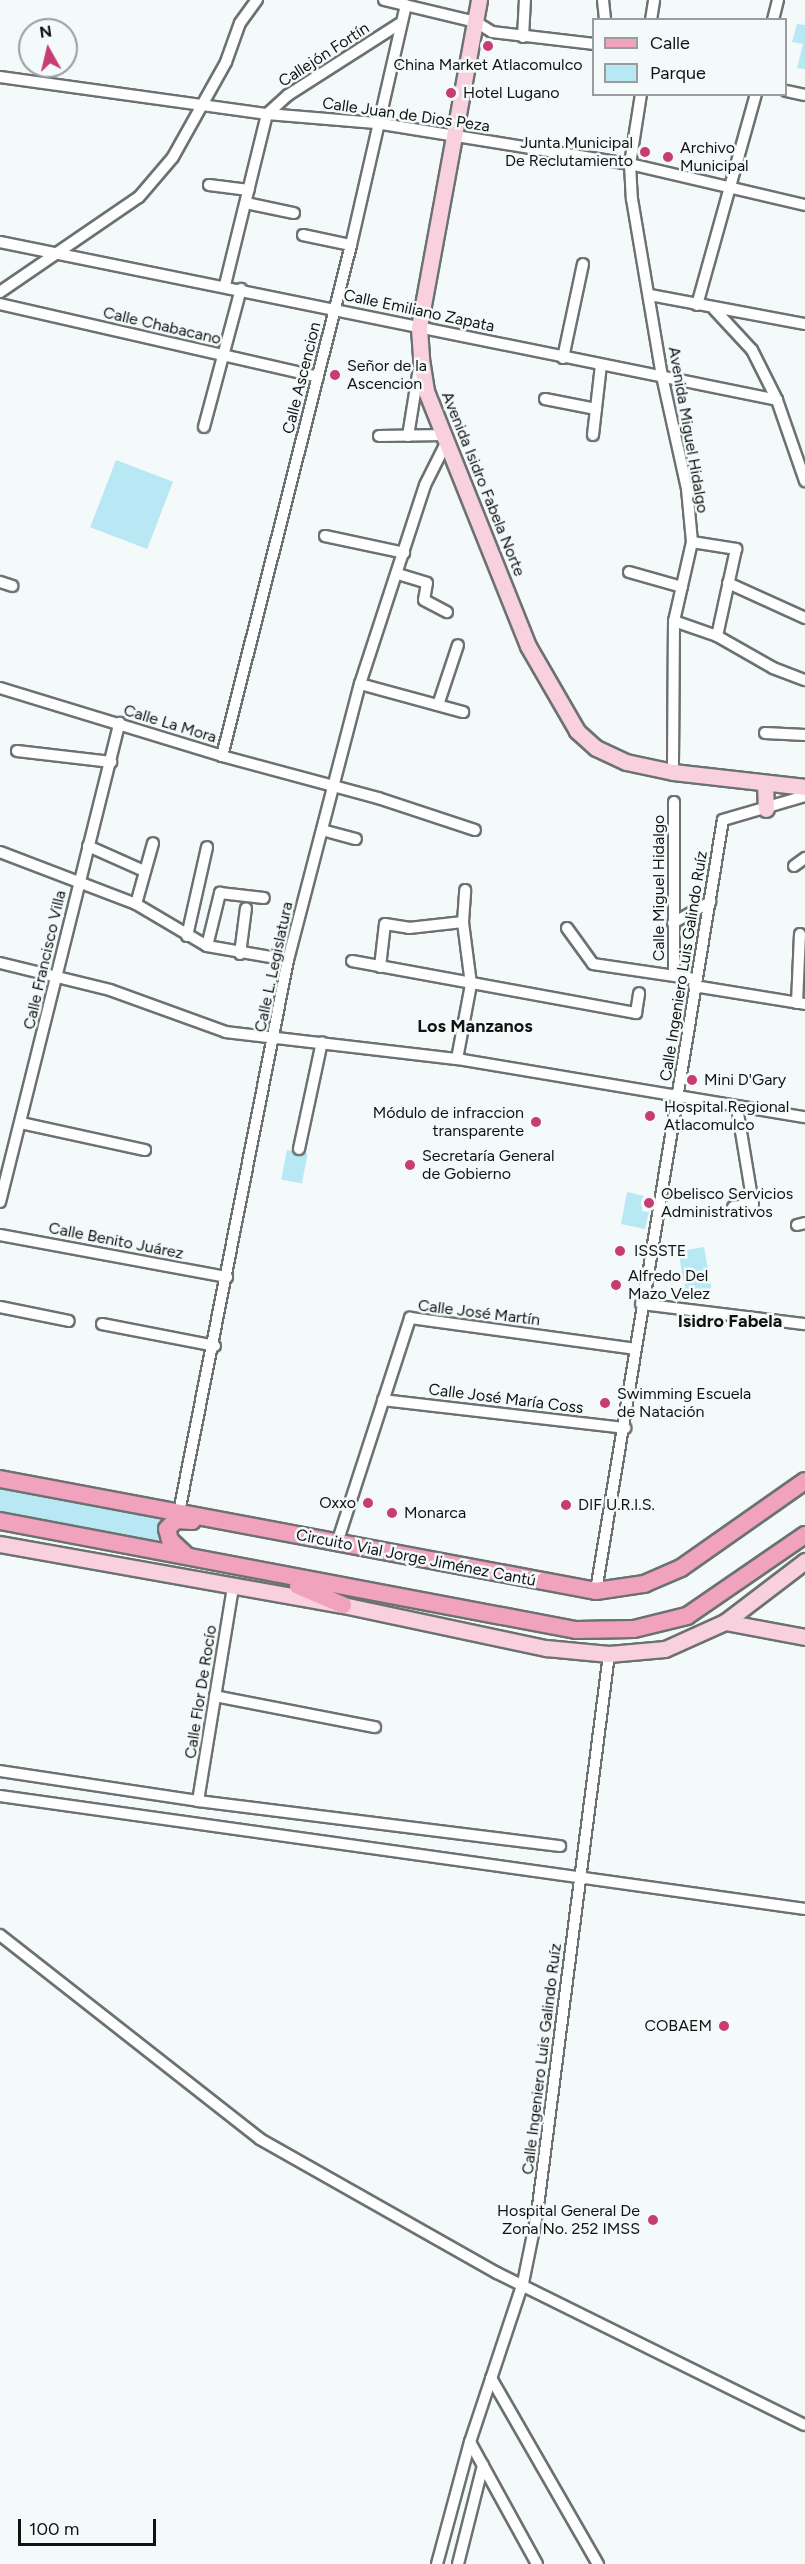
<!DOCTYPE html>
<html>
<head>
<meta charset="utf-8">
<style>
	body { margin:0 }
	#map { position:relative; width:805px; height:2564px; overflow:hidden; background:#f4f9fa; font-family:Figtree,sans-serif }
	div>[style] { position:absolute }
	.green>* { inset:0; background:#b7e8f4; transform-origin:0 0 }
	.roads { filter:drop-shadow(2px 0 #6c7172) drop-shadow(-2px 0 #6c7172) drop-shadow(0 2px #6c7172) drop-shadow(0 -2px #6c7172) }
	.street>* { height:10px; margin:-5px; padding:0 5px; transform-origin:5px; border-radius:5px; background:#fff }
	.secondary>* { height:15px; margin:-7.5px; padding:0 7.5px; transform-origin:7.5px; border-radius:7.5px; background:#f8d0de }
	.primary>* { height:16px; margin:-8px; padding:0 8px; transform-origin:8px; border-radius:8px; background:#f1a2bd }
	.dots>* { width:16px; height:16px; translate:-50% -50%; box-sizing:border-box; border:3px solid #f4f9fa; border-radius:50% }
	span { translate:-50% -50%; white-space:nowrap; text-align:center; line-height:1.15; -webkit-text-stroke:5px #f4f9fa; paint-order:stroke }
	.street-label { font-size:16px; color:#111313 }
	.poi-label { font-size:16px; color:#111313 }
	.left { translate:0 -50%; text-align:left }
	.right { translate:-100% -50%; text-align:right }
	.neighbourhood-label { font-size:18px; color:#111313; font-weight:700 }
	.legend { position:absolute; left:592px; top:18px; width:195px; height:78px; box-sizing:border-box; background:#f4f9fa; border:2px solid #999d9e; margin:0; padding:8px 10px; list-style:none; font-size:18px; color:#111313 }
	.legend li { display:flex; align-items:center; gap:12px; height:30px }
	.legend b { width:30px; border:2px solid #999d9e }
	.north { position:absolute; left:18px; top:18px; width:60px; height:60px; box-sizing:border-box; background:#f4f9fa; border:2px solid #999d9e; border-radius:50%; rotate:352deg; font-size:16px; font-weight:700; line-height:24px; text-align:center; color:#111313 }
	.north::after { content:''; display:block; margin:auto; width:21px; height:27px; background:#c73c72; clip-path:polygon(50% 0,100% 100%,50% 72%,0 100%) }
	.scale { position:absolute; left:18px; top:2519px; width:138px; height:27px; box-sizing:border-box; border:3px solid #111313; border-top:0; padding-left:8px; font-size:18px; line-height:21px; white-space:nowrap; color:#111313; -webkit-text-stroke:4px #f4f9fa; paint-order:stroke }
</style>
</head>
<body>
<div id="map">
	<div class="green">
		<i style="clip-path:polygon(797px 24px,805px 25px,805px 69px,797px 68px,803px 44px,792px 42px)"></i>
		<i style="left:116px;top:460px;width:61px;height:72px;rotate:21deg"></i>
		<i style="left:287px;top:1150px;width:21px;height:30px;rotate:11deg"></i>
		<i style="clip-path:polygon(627px 1192px,644px 1196px,642px 1211px,649px 1212px,645px 1229px,621px 1224px)"></i>
		<i style="left:704px;top:1247px;width:42px;height:26px;rotate:80deg"></i>
		<i style="left:0;top:1488px;width:165px;height:26px;rotate:10deg"></i>
	</div>
	<div class="roads">
		<div class="street">
			<i style="left:384px;top:0;width:95px;rotate:13.4deg"></i>
			<i style="left:476px;top:22px;width:19px;rotate:32deg"></i>
			<i style="left:492px;top:32px;width:103px;rotate:6.7deg"></i>
			<i style="left:603px;top:0;width:20px;rotate:84deg"></i>
			<i style="left:651px;top:20px;width:20px;rotate:-81deg"></i>
			<i style="left:773px;top:20px;width:21px;rotate:-76deg"></i>
			<i style="left:523px;top:37px;width:37px;rotate:-87deg"></i>
			<i style="left:0;top:77px;width:270px;rotate:7.9deg"></i>
			<i style="left:267px;top:114px;width:109px;rotate:4.7deg"></i>
			<i style="left:376px;top:123px;width:257px;rotate:9.2deg"></i>
			<i style="left:630px;top:164px;width:180px;rotate:13.2deg"></i>
			<i style="left:786px;top:91px;width:19px;rotate:12deg"></i>
			<i style="left:641px;top:94px;width:71px;rotate:98.9deg"></i>
			<i style="left:630px;top:164px;width:35px;rotate:87deg"></i>
			<i style="left:632px;top:199px;width:180px;rotate:80.4deg"></i>
			<i style="left:662px;top:376px;width:116px;rotate:77.5deg"></i>
			<i style="left:687px;top:489px;width:53px;rotate:84.6deg"></i>
			<i style="left:692px;top:542px;width:81px;rotate:102.8deg"></i>
			<i style="left:674px;top:621px;width:151px;rotate:90.4deg"></i>
			<i style="left:209px;top:185px;width:40px;rotate:7.1deg"></i>
			<i style="left:246px;top:203px;width:49px;rotate:11.8deg"></i>
			<i style="left:303px;top:235px;width:49px;rotate:11.8deg"></i>
			<i style="left:0;top:242px;width:793px;rotate:11.49deg"></i>
			<i style="left:225px;top:285px;width:176px;rotate:-76.2deg"></i>
			<i style="left:267px;top:114px;width:28px;rotate:-42deg"></i>
			<i style="left:288px;top:95px;width:132px;rotate:-32.6deg"></i>
			<i style="left:0;top:292px;width:168px;rotate:-34.4deg"></i>
			<i style="left:139px;top:197px;width:52px;rotate:-49.6deg"></i>
			<i style="left:173px;top:157px;width:109px;rotate:-60.8deg"></i>
			<i style="left:226px;top:62px;width:41px;rotate:-70.3deg"></i>
			<i style="left:240px;top:23px;width:29px;rotate:-54deg"></i>
			<i style="left:650px;top:295px;width:158px;rotate:10.6deg"></i>
			<i style="left:0;top:304px;width:326px;rotate:12.9deg"></i>
			<i style="left:697px;top:305px;width:219px;rotate:-74.4deg"></i>
			<i style="left:714px;top:309px;width:56px;rotate:47.2deg"></i>
			<i style="left:752px;top:350px;width:56px;rotate:63.4deg"></i>
			<i style="left:777px;top:400px;width:86px;rotate:70.9deg"></i>
			<i style="left:563px;top:358px;width:96px;rotate:-78deg"></i>
			<i style="left:545px;top:399px;width:52px;rotate:11.1deg"></i>
			<i style="left:204px;top:427px;width:143px;rotate:-75deg"></i>
			<i style="left:593px;top:435px;width:70px;rotate:-83.5deg"></i>
			<i style="left:379px;top:436px;width:66px;rotate:-0.9deg"></i>
			<i style="left:408px;top:436px;width:69px;rotate:-80.8deg"></i>
			<i style="left:325px;top:536px;width:81px;rotate:12.1deg"></i>
			<i style="left:692px;top:542px;width:45px;rotate:9deg"></i>
			<i style="left:736px;top:549px;width:89px;rotate:102.3deg"></i>
			<i style="left:629px;top:572px;width:55px;rotate:15.8deg"></i>
			<i style="left:398px;top:574px;width:30px;rotate:17deg"></i>
			<i style="left:427px;top:583px;width:17px;rotate:100deg"></i>
			<i style="left:424px;top:600px;width:26px;rotate:28deg"></i>
			<i style="left:0;top:582px;width:13px;rotate:18deg"></i>
			<i style="left:728px;top:583px;width:85px;rotate:24.4deg"></i>
			<i style="left:674px;top:621px;width:46px;rotate:19.2deg"></i>
			<i style="left:717px;top:636px;width:64px;rotate:29.7deg"></i>
			<i style="left:773px;top:668px;width:34px;rotate:21deg"></i>
			<i style="left:360px;top:684px;width:107px;rotate:15.2deg"></i>
			<i style="left:0;top:688px;width:232px;rotate:17deg"></i>
			<i style="left:222px;top:756px;width:162px;rotate:15.1deg"></i>
			<i style="left:378px;top:798px;width:102px;rotate:18.3deg"></i>
			<i style="left:438px;top:705px;width:63px;rotate:-71.6deg"></i>
			<i style="left:765px;top:733px;width:40px;rotate:2.9deg"></i>
			<i style="left:17px;top:751px;width:95px;rotate:6.7deg"></i>
			<i style="left:222px;top:756px;width:527px;rotate:-75.83deg"></i>
			<i style="left:351px;top:245px;width:246px;rotate:-77.1deg"></i>
			<i style="left:674px;top:802px;width:173px;rotate:90deg"></i>
			<i style="left:322px;top:830px;width:35px;rotate:15deg"></i>
			<i style="left:88px;top:846px;width:59px;rotate:24deg"></i>
			<i style="left:0;top:852px;width:146px;rotate:20.9deg"></i>
			<i style="left:136px;top:904px;width:82px;rotate:30.6deg"></i>
			<i style="left:207px;top:946px;width:82px;rotate:9.8deg"></i>
			<i style="left:794px;top:866px;width:14px;rotate:-36deg"></i>
			<i style="left:136px;top:904px;width:63px;rotate:-74.4deg"></i>
			<i style="left:673px;top:923px;width:43px;rotate:-29.6deg"></i>
			<i style="left:567px;top:928px;width:44px;rotate:54.2deg"></i>
			<i style="left:593px;top:964px;width:103px;rotate:8.4deg"></i>
			<i style="left:187px;top:936px;width:91px;rotate:-77.3deg"></i>
			<i style="left:207px;top:946px;width:55px;rotate:-76.2deg"></i>
			<i style="left:220px;top:893px;width:44px;rotate:6.5deg"></i>
			<i style="left:240px;top:954px;width:46px;rotate:-82.6deg"></i>
			<i style="left:352px;top:961px;width:289px;rotate:10.4deg"></i>
			<i style="left:636px;top:1013px;width:20px;rotate:-81deg"></i>
			<i style="left:0;top:963px;width:113px;rotate:13.8deg"></i>
			<i style="left:110px;top:990px;width:123px;rotate:19.9deg"></i>
			<i style="left:226px;top:1032px;width:233px;rotate:6.7deg"></i>
			<i style="left:457px;top:1059px;width:353px;rotate:9.5deg"></i>
			<i style="left:380px;top:967px;width:43px;rotate:-83.4deg"></i>
			<i style="left:385px;top:924px;width:24px;rotate:9deg"></i>
			<i style="left:409px;top:928px;width:54px;rotate:-6.3deg"></i>
			<i style="left:694px;top:986px;width:112px;rotate:9.2deg"></i>
			<i style="left:797px;top:1003px;width:69px;rotate:-87.5deg"></i>
			<i style="left:457px;top:1059px;width:76px;rotate:-79.4deg"></i>
			<i style="left:471px;top:984px;width:63px;rotate:-97.4deg"></i>
			<i style="left:463px;top:922px;width:32px;rotate:-86deg"></i>
			<i style="left:21px;top:1123px;width:127px;rotate:12.3deg"></i>
			<i style="left:299px;top:1149px;width:109px;rotate:-77.9deg"></i>
			<i style="left:0;top:1202px;width:494px;rotate:-76deg"></i>
			<i style="left:733px;top:1207px;width:20px;rotate:-9deg"></i>
			<i style="left:753px;top:1204px;width:98px;rotate:-99.4deg"></i>
			<i style="left:797px;top:1225px;width:8px;rotate:-14deg"></i>
			<i style="left:0;top:1235px;width:231px;rotate:10.5deg"></i>
			<i style="left:641px;top:1304px;width:165px;rotate:7deg"></i>
			<i style="left:0;top:1307px;width:70px;rotate:11.5deg"></i>
			<i style="left:102px;top:1324px;width:115px;rotate:11deg"></i>
			<i style="left:383px;top:1400px;width:244px;rotate:6.6deg"></i>
			<i style="left:179px;top:1512px;width:563px;rotate:-78.83deg"></i>
			<i style="left:288px;top:960px;width:285px;rotate:-75.4deg"></i>
			<i style="left:360px;top:684px;width:209px;rotate:-71.9deg"></i>
			<i style="left:425px;top:485px;width:49px;rotate:-63.4deg"></i>
			<i style="left:337px;top:1543px;width:237px;rotate:-72deg"></i>
			<i style="left:410px;top:1318px;width:227px;rotate:7.8deg"></i>
			<i style="left:596px;top:1591px;width:781px;rotate:-80.65deg"></i>
			<i style="left:723px;top:820px;width:85px;rotate:-16.3deg"></i>
			<i style="left:215px;top:1696px;width:163px;rotate:11deg"></i>
			<i style="left:0;top:1771px;width:200px;rotate:8.6deg"></i>
			<i style="left:198px;top:1801px;width:365px;rotate:7.1deg"></i>
			<i style="left:0;top:1796px;width:813px;rotate:7.99deg"></i>
			<i style="left:198px;top:1801px;width:216px;rotate:-80.7deg"></i>
			<i style="left:0;top:1935px;width:330px;rotate:38.1deg"></i>
			<i style="left:260px;top:2139px;width:272px;rotate:29.5deg"></i>
			<i style="left:497px;top:2273px;width:343px;rotate:26.3deg"></i>
			<i style="left:491px;top:2378px;width:215px;rotate:60.1deg"></i>
			<i style="left:470px;top:2442px;width:139px;rotate:61.2deg"></i>
			<i style="left:437px;top:2564px;width:126px;rotate:-74.9deg"></i>
			<i style="left:470px;top:2442px;width:168px;rotate:-71.6deg"></i>
			<i style="left:523px;top:2283px;width:70px;rotate:-78.5deg"></i>
			<i style="left:537px;top:2214px;width:565px;rotate:-82.67deg"></i>
			<i style="left:458px;top:2564px;width:102px;rotate:-75.8deg"></i>
		</div>
		<div class="secondary">
			<i style="left:479px;top:0;width:333px;rotate:100.4deg"></i>
			<i style="left:419px;top:328px;width:31px;rotate:86deg"></i>
			<i style="left:421px;top:359px;width:32px;rotate:81deg"></i>
			<i style="left:426px;top:391px;width:275px;rotate:68.2deg"></i>
			<i style="left:528px;top:646px;width:98px;rotate:60deg"></i>
			<i style="left:577px;top:731px;width:25px;rotate:42deg"></i>
			<i style="left:596px;top:748px;width:33px;rotate:25deg"></i>
			<i style="left:626px;top:762px;width:48px;rotate:12deg"></i>
			<i style="left:673px;top:772px;width:133px;rotate:6.5deg"></i>
			<i style="left:765px;top:783px;width:26px;rotate:88deg"></i>
			<i style="left:0;top:1544px;width:348px;rotate:10.1deg"></i>
			<i style="left:343px;top:1605px;width:208px;rotate:12deg"></i>
			<i style="left:546px;top:1648px;width:63px;rotate:5.4deg"></i>
			<i style="left:609px;top:1654px;width:56px;rotate:-5.1deg"></i>
			<i style="left:665px;top:1649px;width:66px;rotate:-24.2deg"></i>
			<i style="left:725px;top:1622px;width:101px;rotate:-37.3deg"></i>
			<i style="left:725px;top:1622px;width:81px;rotate:10.6deg"></i>
		</div>
		<div class="primary">
			<i style="left:0;top:1479px;width:606px;rotate:10.64deg"></i>
			<i style="left:596px;top:1591px;width:49px;rotate:-8.3deg"></i>
			<i style="left:644px;top:1584px;width:40px;rotate:-23.4deg"></i>
			<i style="left:681px;top:1568px;width:151px;rotate:-35.1deg"></i>
			<i style="left:0;top:1521px;width:586px;rotate:10.72deg"></i>
			<i style="left:576px;top:1630px;width:58px;rotate:-1deg"></i>
			<i style="left:634px;top:1629px;width:55px;rotate:-13.8deg"></i>
			<i style="left:687px;top:1616px;width:143px;rotate:-34.5deg"></i>
			<i style="left:187px;top:1556px;width:23px;rotate:-137deg"></i>
			<i style="left:170px;top:1540px;width:11px;rotate:-105deg"></i>
			<i style="left:167px;top:1529px;width:13px;rotate:-45deg"></i>
			<i style="left:176px;top:1520px;width:16px;rotate:4deg"></i>
			<i style="left:298px;top:1586px;width:49px;rotate:22.9deg"></i>
		</div>
	</div>
	<div class="dots">
		<i style="left:488px;top:46px;background:#c73c72"></i>
		<i style="left:451px;top:93px;background:#c73c72"></i>
		<i style="left:645px;top:152px;background:#c73c72"></i>
		<i style="left:668px;top:157px;background:#c73c72"></i>
		<i style="left:335px;top:375px;background:#c73c72"></i>
		<i style="left:692px;top:1080px;background:#c73c72"></i>
		<i style="left:650px;top:1116px;background:#c73c72"></i>
		<i style="left:536px;top:1122px;background:#c73c72"></i>
		<i style="left:410px;top:1165px;background:#c73c72"></i>
		<i style="left:649px;top:1203px;background:#c73c72"></i>
		<i style="left:620px;top:1251px;background:#c73c72"></i>
		<i style="left:616px;top:1285px;background:#c73c72"></i>
		<i style="left:605px;top:1403px;background:#c73c72"></i>
		<i style="left:368px;top:1503px;background:#c73c72"></i>
		<i style="left:566px;top:1505px;background:#c73c72"></i>
		<i style="left:392px;top:1513px;background:#c73c72"></i>
		<i style="left:724px;top:2026px;background:#c73c72"></i>
		<i style="left:653px;top:2220px;background:#c73c72"></i>
	</div>
	<div class="street-label">
		<span style="left:324px;top:55px;rotate:-33deg">Callejón Fortín</span>
		<span style="left:406px;top:115px;rotate:8deg">Calle Juan de Dios Peza</span>
		<span style="left:419px;top:311px;rotate:12deg">Calle Emiliano Zapata</span>
		<span style="left:162px;top:326px;rotate:13deg">Calle Chabacano</span>
		<span style="left:302px;top:378px;rotate:-76deg">Calle Ascencion</span>
		<span style="left:688px;top:430px;rotate:80deg">Avenida Miguel Hidalgo</span>
		<span style="left:483px;top:484px;rotate:68deg">Avenida Isidro Fabela Norte</span>
		<span style="left:170px;top:724px;rotate:17deg">Calle La Mora</span>
		<span style="left:659px;top:888px;rotate:-90deg">Calle Miguel Hidalgo</span>
		<span style="left:45px;top:960px;rotate:-77deg">Calle Francisco Villa</span>
		<span style="left:684px;top:966px;rotate:-81deg">Calle Ingeniero Luis Galindo Ruíz</span>
		<span style="left:274px;top:967px;rotate:-78deg">Calle L. Legislatura</span>
		<span style="left:116px;top:1241px;rotate:11deg">Calle Benito Juárez</span>
		<span style="left:479px;top:1313px;rotate:7deg">Calle José Martín</span>
		<span style="left:506px;top:1399px;rotate:7deg">Calle José María Coss</span>
		<span style="left:416px;top:1558px;rotate:11deg">Circuito Vial Jorge Jiménez Cantú</span>
		<span style="left:201px;top:1692px;rotate:-81deg">Calle Flor De Rocío</span>
		<span style="left:542px;top:2059px;rotate:-83deg">Calle Ingeniero Luis Galindo Ruíz</span>
	</div>
	<div class="poi-label">
		<span style="left:488px;top:65px">China Market Atlacomulco</span>
		<span class="left" style="left:463px;top:93px">Hotel Lugano</span>
		<span class="right" style="left:633px;top:152px">Junta Municipal<br>De Reclutamiento</span>
		<span class="left" style="left:680px;top:157px">Archivo<br>Municipal</span>
		<span class="left" style="left:347px;top:375px">Señor de la<br>Ascencion</span>
		<span class="left" style="left:704px;top:1080px">Mini D'Gary</span>
		<span class="left" style="left:664px;top:1116px">Hospital Regional<br>Atlacomulco</span>
		<span class="right" style="left:524px;top:1122px">Módulo de infraccion<br>transparente</span>
		<span class="left" style="left:422px;top:1165px">Secretaría General<br>de Gobierno</span>
		<span class="left" style="left:661px;top:1203px">Obelisco Servicios<br>Administrativos</span>
		<span class="left" style="left:634px;top:1251px">ISSSTE</span>
		<span class="left" style="left:628px;top:1285px">Alfredo Del<br>Mazo Velez</span>
		<span class="left" style="left:617px;top:1403px">Swimming Escuela<br>de Natación</span>
		<span class="right" style="left:356px;top:1503px">Oxxo</span>
		<span class="left" style="left:578px;top:1505px">DIF U.R.I.S.</span>
		<span class="left" style="left:404px;top:1513px">Monarca</span>
		<span class="right" style="left:712px;top:2026px">COBAEM</span>
		<span class="right" style="left:640px;top:2220px">Hospital General De<br>Zona No. 252 IMSS</span>
	</div>
	<div class="neighbourhood-label">
		<span style="left:475px;top:1026px">Los Manzanos</span>
		<span style="left:730px;top:1321px">Isidro Fabela</span>
	</div>
	<ul class="legend">
	<li><b style="height:8px;background:#f1a2bd"></b>Calle</li>
	<li><b style="height:16px;background:#b7e8f4"></b>Parque</li>
	</ul>
	<div class="north">N</div>
	<div class="scale">100 m</div>
</div>
</body>
</html>
